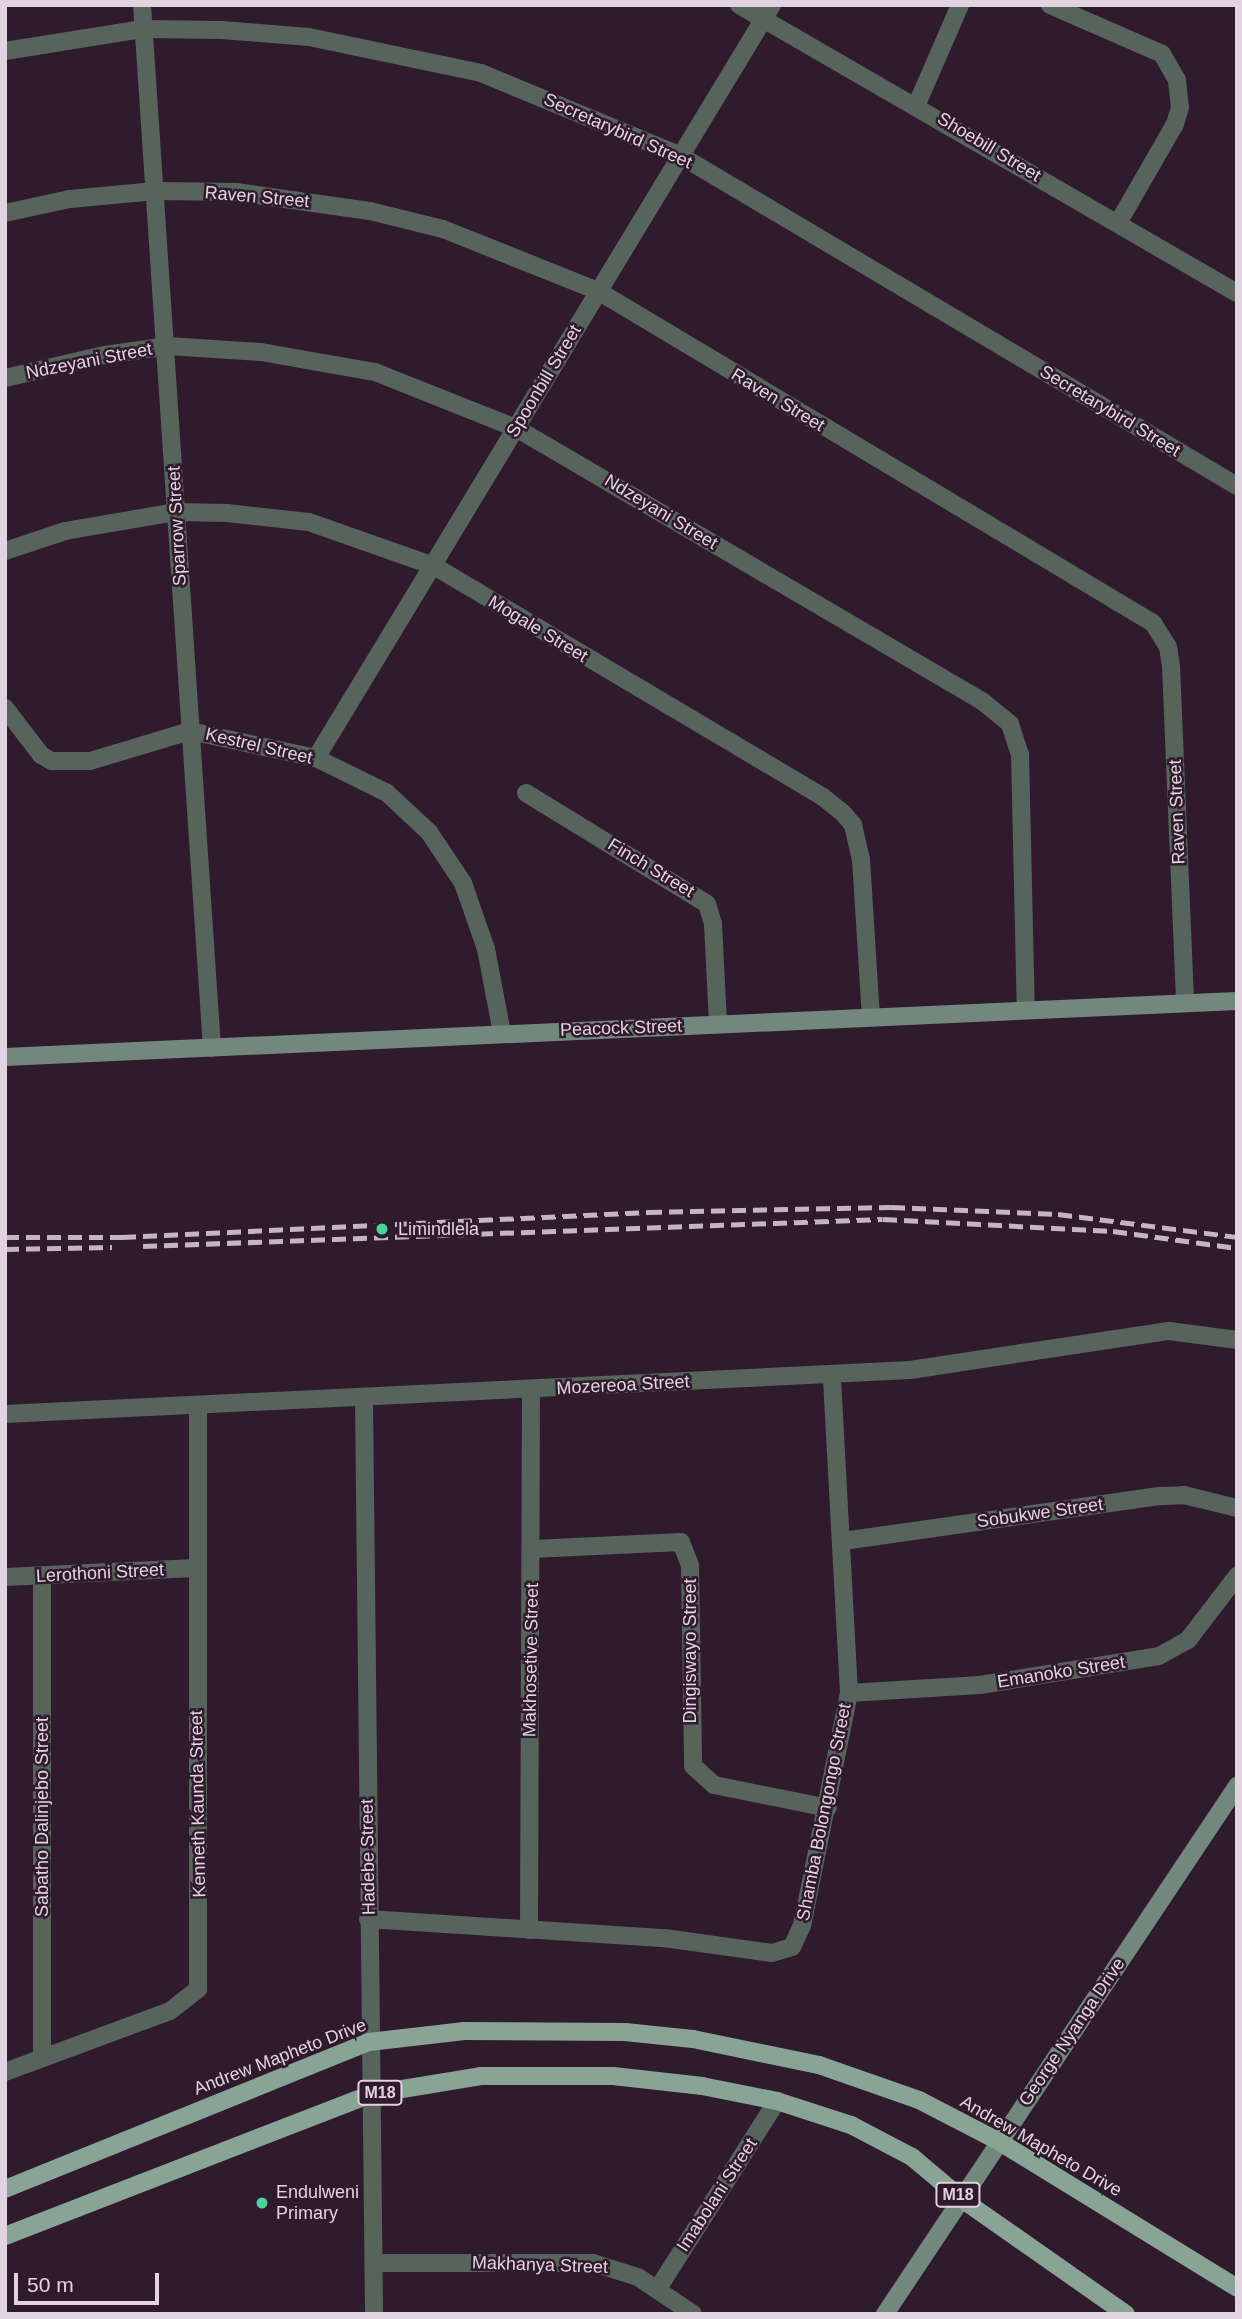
<!DOCTYPE html>
<html>
<head>
<meta charset="utf-8">
<style>
	body { margin:0 }
	#map { position:relative; width:1242px; height:2319px; overflow:hidden; background:#301b2e; font-family:Helvetica,sans-serif }
	div>[style] { position:absolute }
	.street>* { height:18px; margin:-9px; padding:0 9px; transform-origin:9px; border-radius:9px; background:#56645c }
	.secondary>* { height:18px; margin:-9px; padding:0 9px; transform-origin:9px; border-radius:9px; background:#72887c }
	.primary>* { height:18px; margin:-9px; padding:0 9px; transform-origin:9px; border-radius:9px; background:#88a495 }
	.rail>* { height:5px; margin-top:-2.5px; transform-origin:0; background:repeating-linear-gradient(90deg,#c4b5c2 0 14px,transparent 0 21px) }
	.dots>* { width:19px; height:19px; translate:-50% -50%; box-sizing:border-box; border:4px solid #301b2e; border-radius:50% }
	span { translate:-50% -50%; white-space:nowrap; text-align:center; line-height:1.15; -webkit-text-stroke:5px #301b2e; paint-order:stroke }
	.shield-label span { padding:2px 5px; background:#301b2e; border:2px solid; border-radius:5px; -webkit-text-stroke-width:0 }
	.shield-label { font-size:16px; color:#e1d3df; font-weight:700 }
	.street-label { font-size:18px; color:#e1d3df }
	.poi-label { font-size:18px; color:#e1d3df }
	.left { translate:0 -50%; text-align:left }
	.frame { position:absolute; inset:0; border:7px solid #e1d3df; pointer-events:none }
	.scale { position:absolute; left:14px; top:2273px; width:145px; height:32px; box-sizing:border-box; border:4px solid #e1d3df; border-top:0; padding-left:9px; font-size:21px; line-height:24px; white-space:nowrap; color:#e1d3df; -webkit-text-stroke:5px #301b2e; paint-order:stroke }
</style>
</head>
<body>
<div id="map">
	<div class="street">
		<i style="left:142px;top:5px;width:1045px;rotate:86.16deg"></i>
		<i style="left:739px;top:5px;width:575px;rotate:30.04deg"></i>
		<i style="left:1050px;top:5px;width:122px;rotate:23.6deg"></i>
		<i style="left:1162px;top:54px;width:30px;rotate:60deg"></i>
		<i style="left:1177px;top:80px;width:27px;rotate:84deg"></i>
		<i style="left:1180px;top:107px;width:18px;rotate:106deg"></i>
		<i style="left:1175px;top:124px;width:114px;rotate:119.9deg"></i>
		<i style="left:5px;top:51px;width:140px;rotate:-9.1deg"></i>
		<i style="left:143px;top:29px;width:79px;rotate:0.7deg"></i>
		<i style="left:222px;top:30px;width:87px;rotate:4.6deg"></i>
		<i style="left:309px;top:37px;width:176px;rotate:11.8deg"></i>
		<i style="left:481px;top:73px;width:217px;rotate:22.5deg"></i>
		<i style="left:681px;top:156px;width:647px;rotate:30.69deg"></i>
		<i style="left:917px;top:104px;width:108px;rotate:-66.5deg"></i>
		<i style="left:5px;top:213px;width:66px;rotate:-12.2deg"></i>
		<i style="left:70px;top:199px;width:86px;rotate:-5.3deg"></i>
		<i style="left:156px;top:191px;width:80px;rotate:0.7deg"></i>
		<i style="left:236px;top:192px;width:135px;rotate:8.1deg"></i>
		<i style="left:370px;top:211px;width:75px;rotate:13.9deg"></i>
		<i style="left:443px;top:229px;width:167px;rotate:21.8deg"></i>
		<i style="left:598px;top:291px;width:647px;rotate:30.89deg"></i>
		<i style="left:1153px;top:623px;width:28px;rotate:58deg"></i>
		<i style="left:1168px;top:647px;width:19px;rotate:81deg"></i>
		<i style="left:1171px;top:666px;width:336px;rotate:87.6deg"></i>
		<i style="left:5px;top:378px;width:103px;rotate:-13deg"></i>
		<i style="left:105px;top:355px;width:64px;rotate:-8.1deg"></i>
		<i style="left:168px;top:346px;width:93px;rotate:3.7deg"></i>
		<i style="left:261px;top:352px;width:116px;rotate:10deg"></i>
		<i style="left:375px;top:372px;width:152px;rotate:21.7deg"></i>
		<i style="left:516px;top:428px;width:540px;rotate:30.36deg"></i>
		<i style="left:982px;top:701px;width:36px;rotate:39deg"></i>
		<i style="left:1010px;top:724px;width:32px;rotate:72deg"></i>
		<i style="left:1020px;top:754px;width:255px;rotate:88.7deg"></i>
		<i style="left:5px;top:551px;width:63px;rotate:-18.4deg"></i>
		<i style="left:65px;top:531px;width:113px;rotate:-9.7deg"></i>
		<i style="left:176px;top:512px;width:51px;rotate:1.1deg"></i>
		<i style="left:227px;top:513px;width:82px;rotate:6.3deg"></i>
		<i style="left:309px;top:522px;width:133px;rotate:19.4deg"></i>
		<i style="left:434px;top:566px;width:452px;rotate:30.7deg"></i>
		<i style="left:823px;top:797px;width:26px;rotate:39deg"></i>
		<i style="left:843px;top:813px;width:16px;rotate:50deg"></i>
		<i style="left:853px;top:825px;width:35px;rotate:77deg"></i>
		<i style="left:861px;top:859px;width:157px;rotate:86.4deg"></i>
		<i style="left:5px;top:708px;width:59px;rotate:52.5deg"></i>
		<i style="left:41px;top:755px;width:13px;rotate:29deg"></i>
		<i style="left:52px;top:761px;width:38px"></i>
		<i style="left:90px;top:761px;width:104px;rotate:-16.7deg"></i>
		<i style="left:190px;top:731px;width:129px;rotate:12.1deg"></i>
		<i style="left:316px;top:758px;width:79px;rotate:26.2deg"></i>
		<i style="left:387px;top:793px;width:57px;rotate:42.9deg"></i>
		<i style="left:429px;top:832px;width:61px;rotate:56.3deg"></i>
		<i style="left:463px;top:883px;width:70px;rotate:70.8deg"></i>
		<i style="left:486px;top:949px;width:86px;rotate:79.2deg"></i>
		<i style="left:316px;top:758px;width:880px;rotate:-58.8deg"></i>
		<i style="left:526px;top:793px;width:212px;rotate:31.5deg"></i>
		<i style="left:707px;top:904px;width:21px;rotate:73deg"></i>
		<i style="left:713px;top:924px;width:100px;rotate:87.1deg"></i>
		<i style="left:364px;top:1400px;width:914px;rotate:89.37deg"></i>
		<i style="left:5px;top:1414px;width:906px;rotate:-2.78deg"></i>
		<i style="left:910px;top:1370px;width:262px;rotate:-8.6deg"></i>
		<i style="left:1169px;top:1331px;width:69px;rotate:7.5deg"></i>
		<i style="left:843px;top:1541px;width:321px;rotate:-8.1deg"></i>
		<i style="left:1161px;top:1496px;width:23px;rotate:-2deg"></i>
		<i style="left:1184px;top:1495px;width:55px;rotate:13.8deg"></i>
		<i style="left:532px;top:1549px;width:149px;rotate:-2.7deg"></i>
		<i style="left:681px;top:1542px;width:26px;rotate:69deg"></i>
		<i style="left:690px;top:1566px;width:200px;rotate:89.1deg"></i>
		<i style="left:693px;top:1766px;width:28px;rotate:42deg"></i>
		<i style="left:714px;top:1785px;width:116px;rotate:11.4deg"></i>
		<i style="left:42px;top:1576px;width:482px;rotate:90deg"></i>
		<i style="left:5px;top:1577px;width:190px;rotate:-2.7deg"></i>
		<i style="left:849px;top:1693px;width:131px;rotate:-3.5deg"></i>
		<i style="left:980px;top:1685px;width:181px;rotate:-9.2deg"></i>
		<i style="left:1159px;top:1656px;width:33px;rotate:-29deg"></i>
		<i style="left:1188px;top:1640px;width:81px;rotate:-52.6deg"></i>
		<i style="left:368px;top:1919px;width:297px;rotate:3.7deg"></i>
		<i style="left:664px;top:1938px;width:109px;rotate:7.9deg"></i>
		<i style="left:772px;top:1953px;width:21px;rotate:-17deg"></i>
		<i style="left:792px;top:1947px;width:23px;rotate:-65deg"></i>
		<i style="left:802px;top:1926px;width:238px;rotate:-78.6deg"></i>
		<i style="left:849px;top:1693px;width:318px;rotate:-93.1deg"></i>
		<i style="left:529px;top:1930px;width:540px;rotate:-89.79deg"></i>
		<i style="left:5px;top:2072px;width:176px;rotate:-20.3deg"></i>
		<i style="left:170px;top:2011px;width:36px;rotate:-38deg"></i>
		<i style="left:198px;top:1989px;width:582px;rotate:-90deg"></i>
		<i style="left:374px;top:2263px;width:219px"></i>
		<i style="left:593px;top:2263px;width:47px;rotate:17.3deg"></i>
		<i style="left:638px;top:2277px;width:66px;rotate:33.9deg"></i>
		<i style="left:657px;top:2290px;width:224px;rotate:-57.6deg"></i>
	</div>
	<div class="secondary">
		<i style="left:5px;top:1057px;width:1233px;rotate:-2.6deg"></i>
		<i style="left:885px;top:2314px;width:635px;rotate:-56.31deg"></i>
	</div>
	<div class="primary">
		<i style="left:5px;top:2189px;width:393px;rotate:-22deg"></i>
		<i style="left:369px;top:2042px;width:96px;rotate:-6.6deg"></i>
		<i style="left:464px;top:2031px;width:161px;rotate:0.4deg"></i>
		<i style="left:625px;top:2032px;width:68px;rotate:5.9deg"></i>
		<i style="left:693px;top:2039px;width:129px;rotate:11.7deg"></i>
		<i style="left:819px;top:2065px;width:106px;rotate:19.3deg"></i>
		<i style="left:919px;top:2100px;width:91px;rotate:27.4deg"></i>
		<i style="left:1000px;top:2142px;width:278px;rotate:31.6deg"></i>
		<i style="left:5px;top:2236px;width:394px;rotate:-21.2deg"></i>
		<i style="left:372px;top:2094px;width:110px;rotate:-9.4deg"></i>
		<i style="left:481px;top:2076px;width:132px"></i>
		<i style="left:613px;top:2076px;width:90px;rotate:6.4deg"></i>
		<i style="left:702px;top:2086px;width:76px;rotate:11.3deg"></i>
		<i style="left:777px;top:2101px;width:78px;rotate:18deg"></i>
		<i style="left:851px;top:2125px;width:69px;rotate:27.7deg"></i>
		<i style="left:912px;top:2157px;width:67px;rotate:40.1deg"></i>
		<i style="left:963px;top:2200px;width:199px;rotate:35deg"></i>
	</div>
	<div class="rail">
		<i style="left:5px;top:1237px;width:117px"></i>
		<i style="left:122px;top:1237px;width:527px;rotate:-2.72deg"></i>
		<i style="left:648px;top:1212px;width:243px;rotate:-1.2deg"></i>
		<i style="left:891px;top:1207px;width:167px;rotate:2.4deg"></i>
		<i style="left:1058px;top:1214px;width:180px;rotate:7.3deg"></i>
		<i style="left:143px;top:1246px;width:740px;rotate:-2.09deg"></i>
		<i style="left:883px;top:1219px;width:230px;rotate:3deg"></i>
		<i style="left:1113px;top:1231px;width:125px;rotate:7.8deg"></i>
		<i style="left:5px;top:1249px;width:107px;rotate:-1.1deg"></i>
	</div>
	<div class="dots">
		<i style="left:382px;top:1229px;background:#4dd39a"></i>
		<i style="left:262px;top:2203px;background:#4dd39a"></i>
	</div>
	<div class="shield-label">
		<span style="left:380px;top:2093px">M18</span>
		<span style="left:958px;top:2195px">M18</span>
	</div>
	<div class="street-label">
		<span style="left:618px;top:131px;rotate:24deg">Secretarybird Street</span>
		<span style="left:989px;top:147px;rotate:31deg">Shoebill Street</span>
		<span style="left:257px;top:197px;rotate:5deg">Raven Street</span>
		<span style="left:89px;top:361px;rotate:-11deg">Ndzeyani Street</span>
		<span style="left:544px;top:381px;rotate:-59deg">Spoonbill Street</span>
		<span style="left:778px;top:400px;rotate:31deg">Raven Street</span>
		<span style="left:1110px;top:411px;rotate:31deg">Secretarybird Street</span>
		<span style="left:661px;top:512px;rotate:31deg">Ndzeyani Street</span>
		<span style="left:177px;top:526px;rotate:-93deg">Sparrow Street</span>
		<span style="left:538px;top:629px;rotate:31deg">Mogale Street</span>
		<span style="left:259px;top:746px;rotate:13deg">Kestrel Street</span>
		<span style="left:1177px;top:812px;rotate:-92deg">Raven Street</span>
		<span style="left:651px;top:868px;rotate:31deg">Finch Street</span>
		<span style="left:621px;top:1028px;rotate:-2deg">Peacock Street</span>
		<span style="left:623px;top:1385px;rotate:-3deg">Mozereoa Street</span>
		<span style="left:1040px;top:1513px;rotate:-8deg">Sobukwe Street</span>
		<span style="left:100px;top:1573px;rotate:-3deg">Lerothoni Street</span>
		<span style="left:690px;top:1651px;rotate:-90deg">Dingiswayo Street</span>
		<span style="left:531px;top:1660px;rotate:-89deg">Makhosetive Street</span>
		<span style="left:1061px;top:1672px;rotate:-9deg">Emanoko Street</span>
		<span style="left:198px;top:1804px;rotate:-91deg">Kenneth Kaunda Street</span>
		<span style="left:824px;top:1812px;rotate:-79deg">Shamba Bolongongo Street</span>
		<span style="left:42px;top:1817px;rotate:-90deg">Sabatho Dalinjebo Street</span>
		<span style="left:368px;top:1857px;rotate:-91deg">Hadebe Street</span>
		<span style="left:1072px;top:2032px;rotate:-56deg">George Nyanga Drive</span>
		<span style="left:280px;top:2057px;rotate:-21deg">Andrew Mapheto Drive</span>
		<span style="left:1041px;top:2146px;rotate:30deg">Andrew Mapheto Drive</span>
		<span style="left:717px;top:2195px;rotate:-57deg">Imabolani Street</span>
		<span style="left:540px;top:2265px;rotate:2deg">Makhanya Street</span>
	</div>
	<div class="poi-label">
		<span class="left" style="left:398px;top:1229px">Limindlela</span>
		<span class="left" style="left:276px;top:2203px">Endulweni<br>Primary</span>
	</div>
	<div class="frame"></div>
	<div class="scale">50 m</div>
</div>
</body>
</html>
